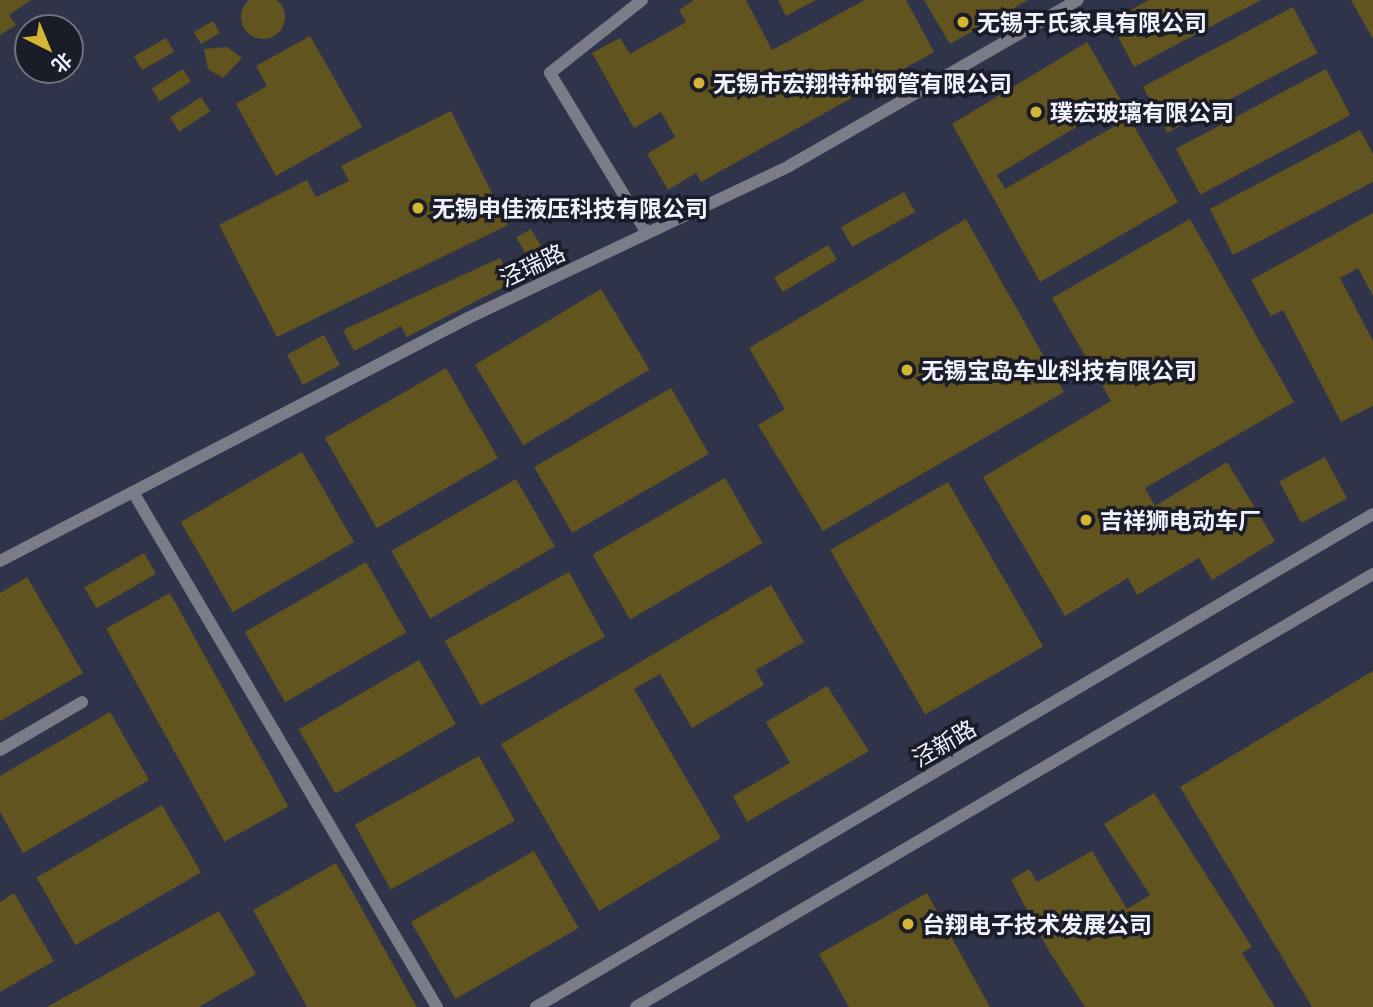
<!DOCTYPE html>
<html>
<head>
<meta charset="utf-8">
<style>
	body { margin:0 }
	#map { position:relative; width:1373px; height:1007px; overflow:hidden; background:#30344b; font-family:"Exo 2","Noto Sans SC",sans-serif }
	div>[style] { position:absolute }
	.building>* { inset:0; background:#62541e; transform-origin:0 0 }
	.round { border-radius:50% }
	.minor>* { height:12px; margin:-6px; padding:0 6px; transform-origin:6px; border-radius:6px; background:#7a7c88 }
	.dots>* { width:19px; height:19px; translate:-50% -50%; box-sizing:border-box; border:4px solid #1a1c27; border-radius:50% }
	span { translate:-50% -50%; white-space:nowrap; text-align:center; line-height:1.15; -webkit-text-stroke:7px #1a1c27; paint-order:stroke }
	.poi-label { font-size:23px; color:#f0f3ff; font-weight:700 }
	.left { translate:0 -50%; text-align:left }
	.street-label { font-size:23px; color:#f0f3ff }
	.north { position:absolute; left:14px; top:14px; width:70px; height:70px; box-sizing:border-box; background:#1a1c27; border:2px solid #70727d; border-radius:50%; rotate:137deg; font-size:19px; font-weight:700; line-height:28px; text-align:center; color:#f0f3ff }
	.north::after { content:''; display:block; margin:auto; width:24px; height:32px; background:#d5b535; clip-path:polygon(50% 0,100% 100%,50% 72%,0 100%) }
</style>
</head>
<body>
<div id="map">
	<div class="building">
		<i class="round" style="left:241px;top:-5px;width:44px;height:44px"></i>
		<i style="clip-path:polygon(0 0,31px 0,9px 15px,16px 25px,0 35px)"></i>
		<i style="clip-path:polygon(694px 0,746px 0,772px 50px,865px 0,906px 0,934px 52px,701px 182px,696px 173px,668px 190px,647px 154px,675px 137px,661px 112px,634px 128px,592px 53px,620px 38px,630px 54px,686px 22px,679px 10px)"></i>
		<i style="clip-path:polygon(778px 0,816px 0,786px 16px)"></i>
		<i style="clip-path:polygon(924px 0,1028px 0,950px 44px)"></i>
		<i style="clip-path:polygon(1149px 0,1261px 0,1134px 67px,1110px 21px)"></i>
		<i style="clip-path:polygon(1351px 0,1373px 0,1373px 39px)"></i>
		<i style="left:1293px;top:7px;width:52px;height:170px;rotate:62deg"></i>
		<i style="left:213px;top:21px;width:14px;height:22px;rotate:60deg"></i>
		<i style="clip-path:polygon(310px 36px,362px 127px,276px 176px,236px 104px,267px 86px,256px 66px)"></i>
		<i style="left:166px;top:38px;width:16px;height:37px;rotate:60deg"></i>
		<i style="clip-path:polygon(1087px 42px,1121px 100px,997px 175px,1005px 189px,1129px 118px,1178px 202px,1040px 282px,952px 124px)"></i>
		<i style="clip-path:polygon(227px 47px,242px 58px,223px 78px,208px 69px,204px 49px)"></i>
		<i style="left:183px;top:69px;width:15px;height:37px;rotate:58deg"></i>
		<i style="left:1326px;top:69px;width:52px;height:170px;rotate:62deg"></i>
		<i style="left:201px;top:97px;width:17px;height:37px;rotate:57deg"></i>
		<i style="clip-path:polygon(451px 111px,508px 225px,277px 337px,219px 225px,307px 180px,316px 197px,349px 181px,341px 166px)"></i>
		<i style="clip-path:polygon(1360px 130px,1373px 154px,1373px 182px,1233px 255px,1210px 209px)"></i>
		<i style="left:904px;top:192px;width:23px;height:72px;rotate:61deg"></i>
		<i style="clip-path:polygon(1373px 213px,1373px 296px,1358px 268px,1340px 278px,1373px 341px,1373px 406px,1341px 422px,1283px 310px,1271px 316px,1251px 280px)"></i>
		<i style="clip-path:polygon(966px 219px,1064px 392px,823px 531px,758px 425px,785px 409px,749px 348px)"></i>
		<i style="clip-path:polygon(1190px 219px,1294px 402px,1145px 488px,1155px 506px,1227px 462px,1275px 541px,1212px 580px,1199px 558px,1137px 595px,1128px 578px,1065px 616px,983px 477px,1111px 401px,1052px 298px)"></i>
		<i style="left:531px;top:229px;width:43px;height:17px;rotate:60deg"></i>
		<i style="left:828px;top:245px;width:17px;height:63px;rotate:59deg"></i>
		<i style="clip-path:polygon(500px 258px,513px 282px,407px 337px,401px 326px,354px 351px,343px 330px)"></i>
		<i style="left:601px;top:289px;width:94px;height:147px;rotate:59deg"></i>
		<i style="left:324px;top:335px;width:34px;height:42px;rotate:62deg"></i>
		<i style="left:446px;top:368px;width:104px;height:140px;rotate:60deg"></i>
		<i style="left:671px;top:388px;width:76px;height:158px;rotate:60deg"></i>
		<i style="left:302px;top:452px;width:104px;height:140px;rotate:60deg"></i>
		<i style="left:1325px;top:457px;width:47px;height:52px;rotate:62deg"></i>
		<i style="left:725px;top:478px;width:75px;height:153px;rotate:60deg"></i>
		<i style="left:516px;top:479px;width:78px;height:144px;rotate:60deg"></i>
		<i style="left:948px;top:482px;width:190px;height:136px;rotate:60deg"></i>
		<i style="left:144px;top:553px;width:24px;height:69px;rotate:60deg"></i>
		<i style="left:366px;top:562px;width:81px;height:140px;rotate:60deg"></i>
		<i style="left:569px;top:572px;width:74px;height:142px;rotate:61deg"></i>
		<i style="clip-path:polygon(27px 577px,83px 673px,0 721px,0 593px)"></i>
		<i style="clip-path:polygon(771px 585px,804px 642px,756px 670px,764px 685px,692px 728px,660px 674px,634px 689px,721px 838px,599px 911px,501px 744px)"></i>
		<i style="left:170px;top:593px;width:244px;height:73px;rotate:61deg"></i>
		<i style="left:419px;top:660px;width:74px;height:139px;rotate:60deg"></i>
		<i style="clip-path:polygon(1373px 671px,1373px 1007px,1312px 1007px,1180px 787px)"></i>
		<i style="clip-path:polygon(827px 686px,869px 751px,747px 822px,733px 796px,790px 763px,766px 722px)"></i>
		<i style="clip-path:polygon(110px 712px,149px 780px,23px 853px,0 812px,0 776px)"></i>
		<i style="left:479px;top:756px;width:74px;height:142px;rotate:61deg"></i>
		<i style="clip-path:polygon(1154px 793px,1252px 947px,1242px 953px,1275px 1007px,1085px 1007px,1049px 951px,1011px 880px,1029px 869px,1037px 882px,1092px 851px,1127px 909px,1150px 895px,1104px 824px)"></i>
		<i style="left:162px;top:805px;width:78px;height:145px;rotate:60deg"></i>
		<i style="left:534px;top:851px;width:89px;height:142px;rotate:60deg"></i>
		<i style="clip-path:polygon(336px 863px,417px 1007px,307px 1007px,253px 910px)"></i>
		<i style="clip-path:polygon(14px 893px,54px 961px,0 992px,0 902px)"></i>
		<i style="clip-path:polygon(927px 893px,990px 1007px,849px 1007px,819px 954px)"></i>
		<i style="clip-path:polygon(219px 911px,256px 974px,199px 1007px,47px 1007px)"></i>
	</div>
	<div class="minor">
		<i style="left:642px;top:0;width:117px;rotate:141.6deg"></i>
		<i style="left:550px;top:73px;width:187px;rotate:58.8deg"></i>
		<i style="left:133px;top:492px;width:598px;rotate:59.45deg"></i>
		<i style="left:0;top:561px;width:525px;rotate:-27.44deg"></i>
		<i style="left:466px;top:319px;width:357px;rotate:-25.3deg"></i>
		<i style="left:789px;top:166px;width:333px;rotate:-29.9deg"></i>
		<i style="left:0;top:750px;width:95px;rotate:-30.3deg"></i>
		<i style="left:536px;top:1007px;width:971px;rotate:-30.5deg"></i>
		<i style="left:636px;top:1007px;width:855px;rotate:-30.43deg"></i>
	</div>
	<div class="dots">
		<i style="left:963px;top:22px;background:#d5b535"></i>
		<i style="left:699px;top:83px;background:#d5b535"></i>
		<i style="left:1036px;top:112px;background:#d5b535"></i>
		<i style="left:418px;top:208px;background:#d5b535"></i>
		<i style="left:907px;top:370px;background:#d5b535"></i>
		<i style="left:1086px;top:520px;background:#d5b535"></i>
		<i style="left:908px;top:924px;background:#d5b535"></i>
	</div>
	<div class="poi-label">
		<span class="left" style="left:977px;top:22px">无锡于氏家具有限公司</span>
		<span class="left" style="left:713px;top:83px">无锡市宏翔特种钢管有限公司</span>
		<span class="left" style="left:1050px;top:112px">璞宏玻璃有限公司</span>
		<span class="left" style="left:432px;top:208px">无锡申佳液压科技有限公司</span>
		<span class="left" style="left:921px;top:370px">无锡宝岛车业科技有限公司</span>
		<span class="left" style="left:1100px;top:520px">吉祥狮电动车厂</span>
		<span class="left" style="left:922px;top:924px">台翔电子技术发展公司</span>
	</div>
	<div class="street-label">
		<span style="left:532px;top:265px;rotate:-25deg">泾瑞路</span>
		<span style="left:944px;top:743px;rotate:-30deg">泾新路</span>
	</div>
	<div class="north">北</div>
</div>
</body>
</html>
